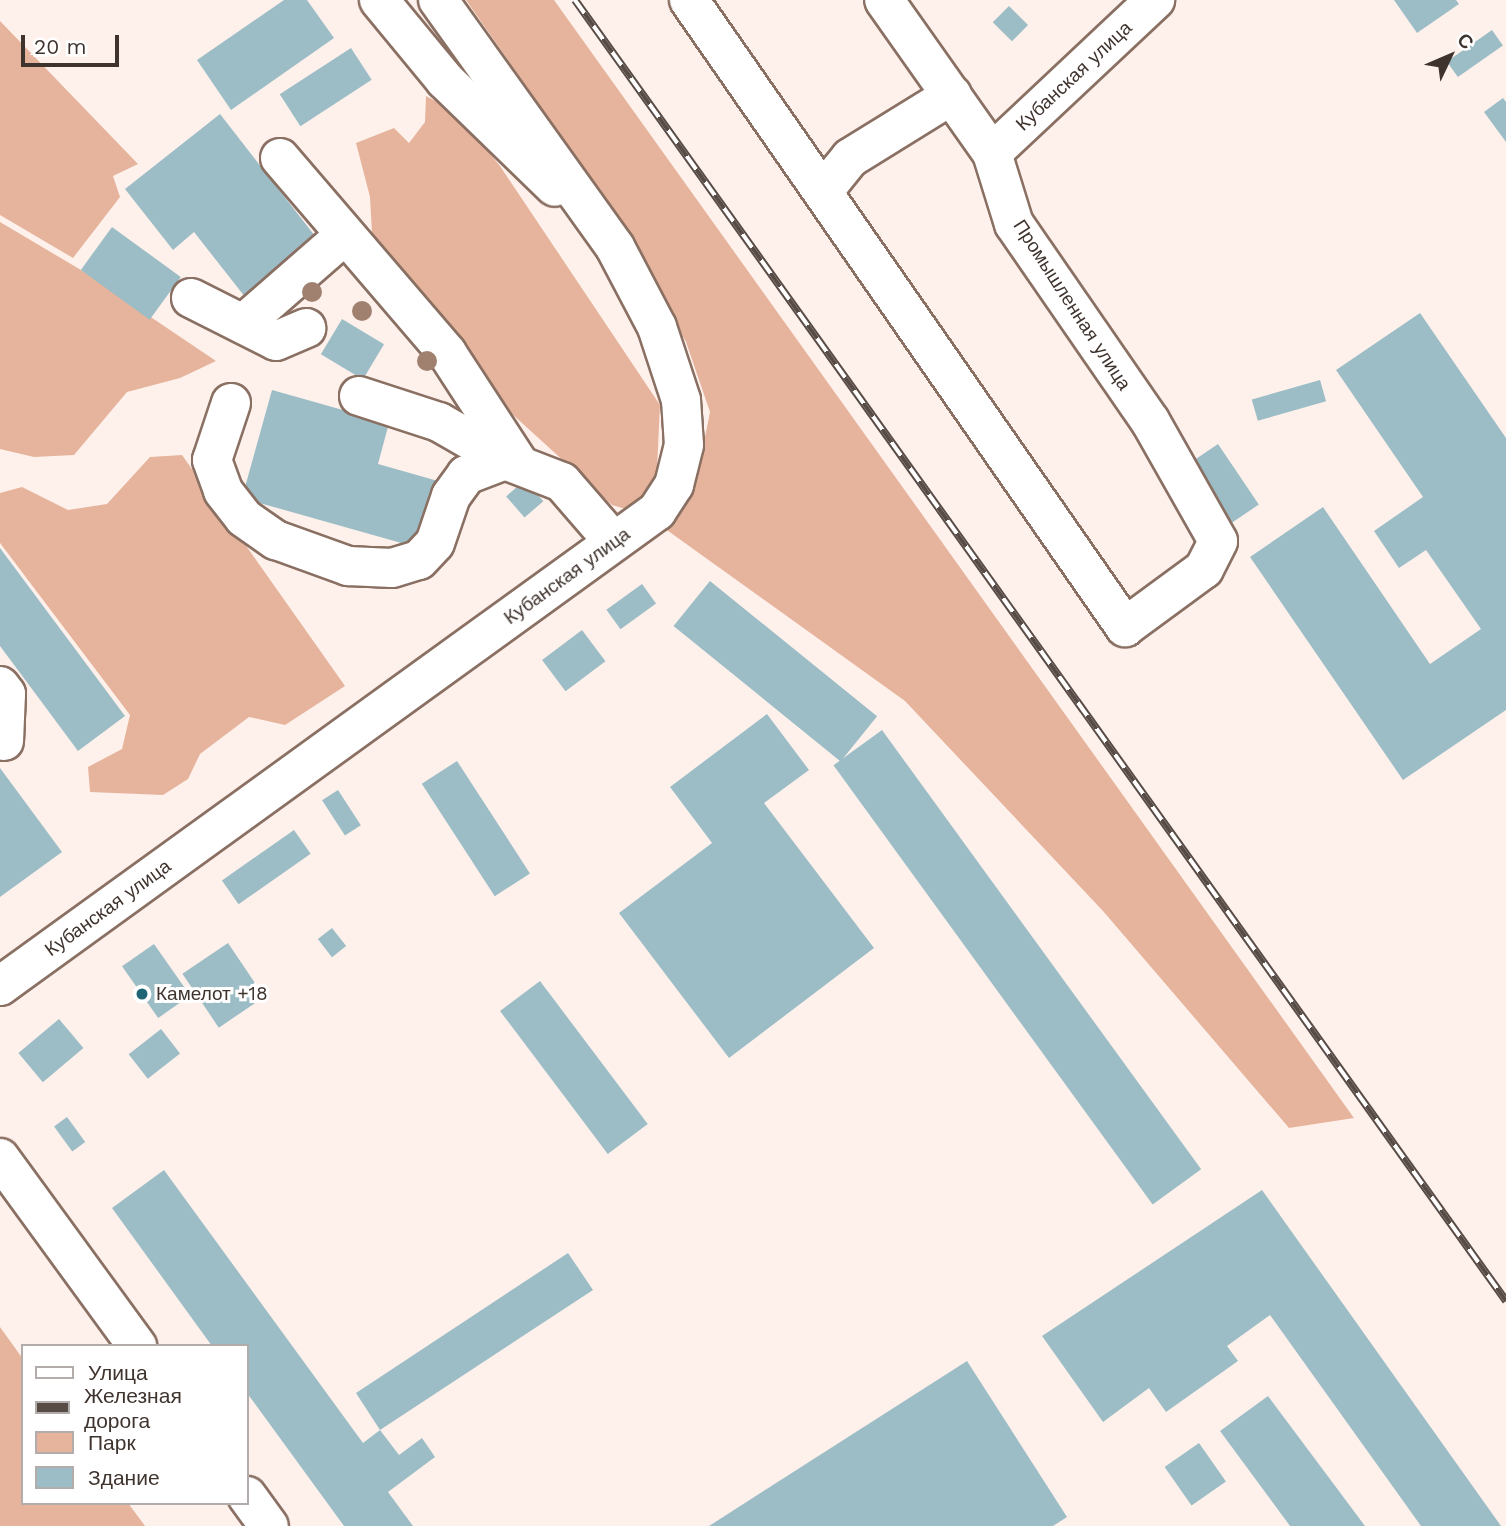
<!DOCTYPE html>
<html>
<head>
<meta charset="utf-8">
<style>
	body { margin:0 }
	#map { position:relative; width:1506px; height:1526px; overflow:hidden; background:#fef1ec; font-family:"Work Sans",sans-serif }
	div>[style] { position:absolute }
	.green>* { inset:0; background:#e6b49c }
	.building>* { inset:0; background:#9cbdc6; transform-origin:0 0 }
	.roads { filter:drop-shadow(2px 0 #8a7063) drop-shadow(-2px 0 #8a7063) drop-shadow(0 2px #8a7063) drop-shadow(0 -2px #8a7063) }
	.minor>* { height:38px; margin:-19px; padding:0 19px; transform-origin:19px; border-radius:19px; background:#fff }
	.rail>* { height:8px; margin-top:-4px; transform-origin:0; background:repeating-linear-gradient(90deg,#fff 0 16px,#584c47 0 32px); box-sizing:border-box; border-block:2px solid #584c47 }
	.trees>* { width:20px; height:20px; margin:-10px; border-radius:50%; background:#a08170 }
	.dots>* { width:19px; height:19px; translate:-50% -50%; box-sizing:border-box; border:4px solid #fff; border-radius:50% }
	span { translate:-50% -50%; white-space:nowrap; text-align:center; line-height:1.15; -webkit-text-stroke:6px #fff; paint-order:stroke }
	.street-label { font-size:19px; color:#3f332e }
	.poi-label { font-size:19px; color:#3f332e }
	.left { translate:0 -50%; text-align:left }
	.legend { position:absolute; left:21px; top:1344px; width:228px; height:161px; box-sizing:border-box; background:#fff; border:2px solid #b2adab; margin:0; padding:9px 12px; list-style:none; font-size:21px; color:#3f332e }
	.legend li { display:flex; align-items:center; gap:14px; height:35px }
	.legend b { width:35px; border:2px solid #b2adab }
	.north { position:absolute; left:1415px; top:21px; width:70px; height:70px; -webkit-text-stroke:5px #fff; paint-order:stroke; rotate:46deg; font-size:19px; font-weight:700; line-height:28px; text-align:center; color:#3f332e }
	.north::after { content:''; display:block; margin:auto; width:24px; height:32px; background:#3f332e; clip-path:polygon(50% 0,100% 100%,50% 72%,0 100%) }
	.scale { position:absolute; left:21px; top:35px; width:98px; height:32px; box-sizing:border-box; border:4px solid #3f332e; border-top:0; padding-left:9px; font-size:21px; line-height:24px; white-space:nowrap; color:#3f332e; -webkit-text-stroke:5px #fff; paint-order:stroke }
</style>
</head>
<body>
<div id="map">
	<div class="green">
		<i style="clip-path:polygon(466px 0,554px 0,1354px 1118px,1289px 1128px,1103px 911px,905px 701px,664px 528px,696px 482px,710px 412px,686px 342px,621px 222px)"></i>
		<i style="clip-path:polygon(0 21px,138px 164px,113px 176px,120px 197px,73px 258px,0 215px)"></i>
		<i style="clip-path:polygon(426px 96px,456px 112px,500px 166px,660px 405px,656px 491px,636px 512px,612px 505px,511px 413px,373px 251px,370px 197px,356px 143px,394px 128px,409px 143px,425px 122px)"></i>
		<i style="clip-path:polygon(0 222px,81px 270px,216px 361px,180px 378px,127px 392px,74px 455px,34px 457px,0 449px)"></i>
		<i style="clip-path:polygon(182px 455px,345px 686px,285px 725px,249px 717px,200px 754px,188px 779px,163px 795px,90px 792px,88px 767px,122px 749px,130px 715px,0 543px,0 493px,22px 487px,68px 510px,107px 504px,150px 457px)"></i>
		<i style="clip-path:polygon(0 1327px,23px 1359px,23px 1503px,128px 1503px,145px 1526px,0 1526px)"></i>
	</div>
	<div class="building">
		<i style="clip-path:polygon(284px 0,307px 0,334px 38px,231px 110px,197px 60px)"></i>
		<i style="clip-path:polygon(1394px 0,1456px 0,1459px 4px,1417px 33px)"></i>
		<i style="left:1009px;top:6px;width:27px;height:23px;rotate:45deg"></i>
		<i style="left:1492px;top:30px;width:19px;height:55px;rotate:55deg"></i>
		<i style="left:351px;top:48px;width:38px;height:85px;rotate:57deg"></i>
		<i style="clip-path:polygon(1503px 98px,1506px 102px,1506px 142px,1484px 112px)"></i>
		<i style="clip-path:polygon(220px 114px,322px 245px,249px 302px,194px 232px,173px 250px,125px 189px)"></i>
		<i style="left:112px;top:227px;width:85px;height:53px;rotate:36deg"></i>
		<i style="clip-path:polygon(1420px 313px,1506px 438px,1506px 710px,1403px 780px,1250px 557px,1323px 507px,1430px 664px,1481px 629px,1426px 550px,1399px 568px,1374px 531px,1423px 497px,1336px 370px)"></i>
		<i style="left:342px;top:319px;width:49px;height:41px;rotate:31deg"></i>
		<i style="left:1320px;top:380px;width:22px;height:71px;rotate:74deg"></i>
		<i style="clip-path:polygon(272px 390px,389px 423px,378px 464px,438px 481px,419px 548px,242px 498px)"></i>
		<i style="left:1218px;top:444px;width:73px;height:37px;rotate:56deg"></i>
		<i style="left:525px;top:480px;width:28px;height:25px;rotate:49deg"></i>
		<i style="clip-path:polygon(0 548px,125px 716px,78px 751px,0 646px)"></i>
		<i style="left:710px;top:581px;width:215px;height:58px;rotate:39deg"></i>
		<i style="left:642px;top:584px;width:24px;height:44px;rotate:54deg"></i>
		<i style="left:582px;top:630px;width:39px;height:50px;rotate:53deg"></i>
		<i style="clip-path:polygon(767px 714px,809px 770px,764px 803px,874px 948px,729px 1058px,619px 913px,712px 843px,670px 787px)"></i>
		<i style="left:882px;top:730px;width:543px;height:60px;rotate:54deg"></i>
		<i style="left:457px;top:761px;width:134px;height:42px;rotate:57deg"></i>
		<i style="clip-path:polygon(0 768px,62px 852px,0 897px)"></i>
		<i style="left:338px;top:790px;width:42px;height:19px;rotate:57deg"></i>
		<i style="left:294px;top:830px;width:29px;height:88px;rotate:55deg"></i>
		<i style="left:332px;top:928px;width:23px;height:18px;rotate:52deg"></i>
		<i style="left:228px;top:943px;width:65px;height:55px;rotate:56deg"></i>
		<i style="left:154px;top:944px;width:63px;height:39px;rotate:55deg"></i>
		<i style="left:540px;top:981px;width:179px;height:50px;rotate:53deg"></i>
		<i style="left:59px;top:1019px;width:38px;height:53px;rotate:50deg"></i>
		<i style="left:161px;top:1029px;width:31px;height:41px;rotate:52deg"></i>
		<i style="left:67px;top:1117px;width:31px;height:16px;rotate:54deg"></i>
		<i style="clip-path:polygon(164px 1170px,363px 1443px,380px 1430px,356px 1393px,568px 1253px,593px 1290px,380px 1430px,399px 1455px,422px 1438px,435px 1457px,388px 1492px,413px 1526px,344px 1526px,247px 1393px,247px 1346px,212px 1346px,112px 1208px)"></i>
		<i style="clip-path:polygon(1262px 1190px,1501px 1526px,1421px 1526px,1270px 1315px,1227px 1346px,1238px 1361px,1166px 1412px,1149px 1388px,1103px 1422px,1042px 1336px)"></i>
		<i style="clip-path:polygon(967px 1361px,1067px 1517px,1053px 1526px,709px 1526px)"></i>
		<i style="clip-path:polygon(1268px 1396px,1365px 1526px,1290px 1526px,1220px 1431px)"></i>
		<i style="left:1199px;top:1443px;width:47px;height:42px;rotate:55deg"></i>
	</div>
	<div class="roads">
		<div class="minor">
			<i style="left:379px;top:0;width:104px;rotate:50.5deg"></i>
			<i style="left:445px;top:80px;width:153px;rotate:44.2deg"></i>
			<i style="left:689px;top:0;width:764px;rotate:55.19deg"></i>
			<i style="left:1125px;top:627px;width:98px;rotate:-36.3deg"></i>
			<i style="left:1204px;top:569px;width:31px;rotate:-63deg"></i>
			<i style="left:1218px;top:541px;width:138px;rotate:-119.5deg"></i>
			<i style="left:1150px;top:421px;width:239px;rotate:-124.6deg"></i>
			<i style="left:1014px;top:224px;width:74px;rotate:-107.2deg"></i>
			<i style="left:992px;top:153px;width:187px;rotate:-125.2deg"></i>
			<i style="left:992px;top:153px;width:224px;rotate:-43.2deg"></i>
			<i style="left:280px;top:158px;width:257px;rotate:49.4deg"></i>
			<i style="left:447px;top:353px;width:132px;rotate:57deg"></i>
			<i style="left:825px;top:189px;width:40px;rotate:-51deg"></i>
			<i style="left:850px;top:158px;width:120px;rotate:-31.7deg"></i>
			<i style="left:191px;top:298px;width:95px;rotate:26.8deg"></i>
			<i style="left:276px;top:341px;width:33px;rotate:-23deg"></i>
			<i style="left:243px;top:324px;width:135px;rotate:-41.1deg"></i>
			<i style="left:359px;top:396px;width:84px;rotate:18deg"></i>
			<i style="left:439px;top:422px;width:76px;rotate:29.9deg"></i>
			<i style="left:231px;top:403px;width:60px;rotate:108.4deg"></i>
			<i style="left:212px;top:460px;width:33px;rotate:70deg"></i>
			<i style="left:223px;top:491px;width:34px;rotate:52deg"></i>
			<i style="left:244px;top:518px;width:39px;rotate:35deg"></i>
			<i style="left:276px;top:540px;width:77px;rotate:19.9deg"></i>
			<i style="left:348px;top:566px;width:44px;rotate:2.6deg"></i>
			<i style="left:392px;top:568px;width:28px;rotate:-17deg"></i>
			<i style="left:419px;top:560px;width:23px;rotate:-47deg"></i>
			<i style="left:435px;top:543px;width:50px;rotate:-71.2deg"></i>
			<i style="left:451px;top:496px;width:26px;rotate:-54deg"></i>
			<i style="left:466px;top:475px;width:42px;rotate:-21deg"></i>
			<i style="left:505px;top:460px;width:61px;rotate:21.1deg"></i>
			<i style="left:562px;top:482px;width:79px;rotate:49.1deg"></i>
			<i style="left:0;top:686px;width:10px;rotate:53deg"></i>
			<i style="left:6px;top:694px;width:47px;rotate:92.4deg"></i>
			<i style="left:0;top:986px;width:811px;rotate:-35.87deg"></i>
			<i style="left:657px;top:511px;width:31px;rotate:-57deg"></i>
			<i style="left:674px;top:485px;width:41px;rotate:-76deg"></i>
			<i style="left:684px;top:445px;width:45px;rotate:-93.8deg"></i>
			<i style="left:681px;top:400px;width:77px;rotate:-108.2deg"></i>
			<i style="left:657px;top:327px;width:90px;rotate:-117.7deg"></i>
			<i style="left:615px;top:247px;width:304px;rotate:-125.6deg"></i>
			<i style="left:0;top:1158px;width:233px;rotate:53.9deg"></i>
			<i style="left:247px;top:1496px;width:37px;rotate:54deg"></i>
		</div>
	</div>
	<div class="rail">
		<i style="left:575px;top:0;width:1600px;rotate:54.41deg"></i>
	</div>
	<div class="trees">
		<i style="left:312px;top:292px"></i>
		<i style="left:362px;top:311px"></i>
		<i style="left:427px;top:361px"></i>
	</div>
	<div class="dots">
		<i style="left:142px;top:994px;background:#1d6474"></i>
	</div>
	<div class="street-label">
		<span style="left:1074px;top:76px;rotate:-43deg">Кубанская улица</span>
		<span style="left:1072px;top:305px;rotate:57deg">Промышленная улица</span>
		<span style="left:567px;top:576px;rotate:-36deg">Кубанская улица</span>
		<span style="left:108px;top:908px;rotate:-36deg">Кубанская улица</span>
	</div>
	<div class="poi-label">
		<span class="left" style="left:156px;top:994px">Камелот +18</span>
	</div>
	<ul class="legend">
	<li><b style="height:9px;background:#fff"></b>Улица</li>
	<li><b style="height:9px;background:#584c47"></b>Железная дорога</li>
	<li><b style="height:19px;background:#e6b49c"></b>Парк</li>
	<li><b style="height:19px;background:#9cbdc6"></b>Здание</li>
	</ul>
	<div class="north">С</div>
	<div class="scale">20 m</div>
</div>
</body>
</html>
